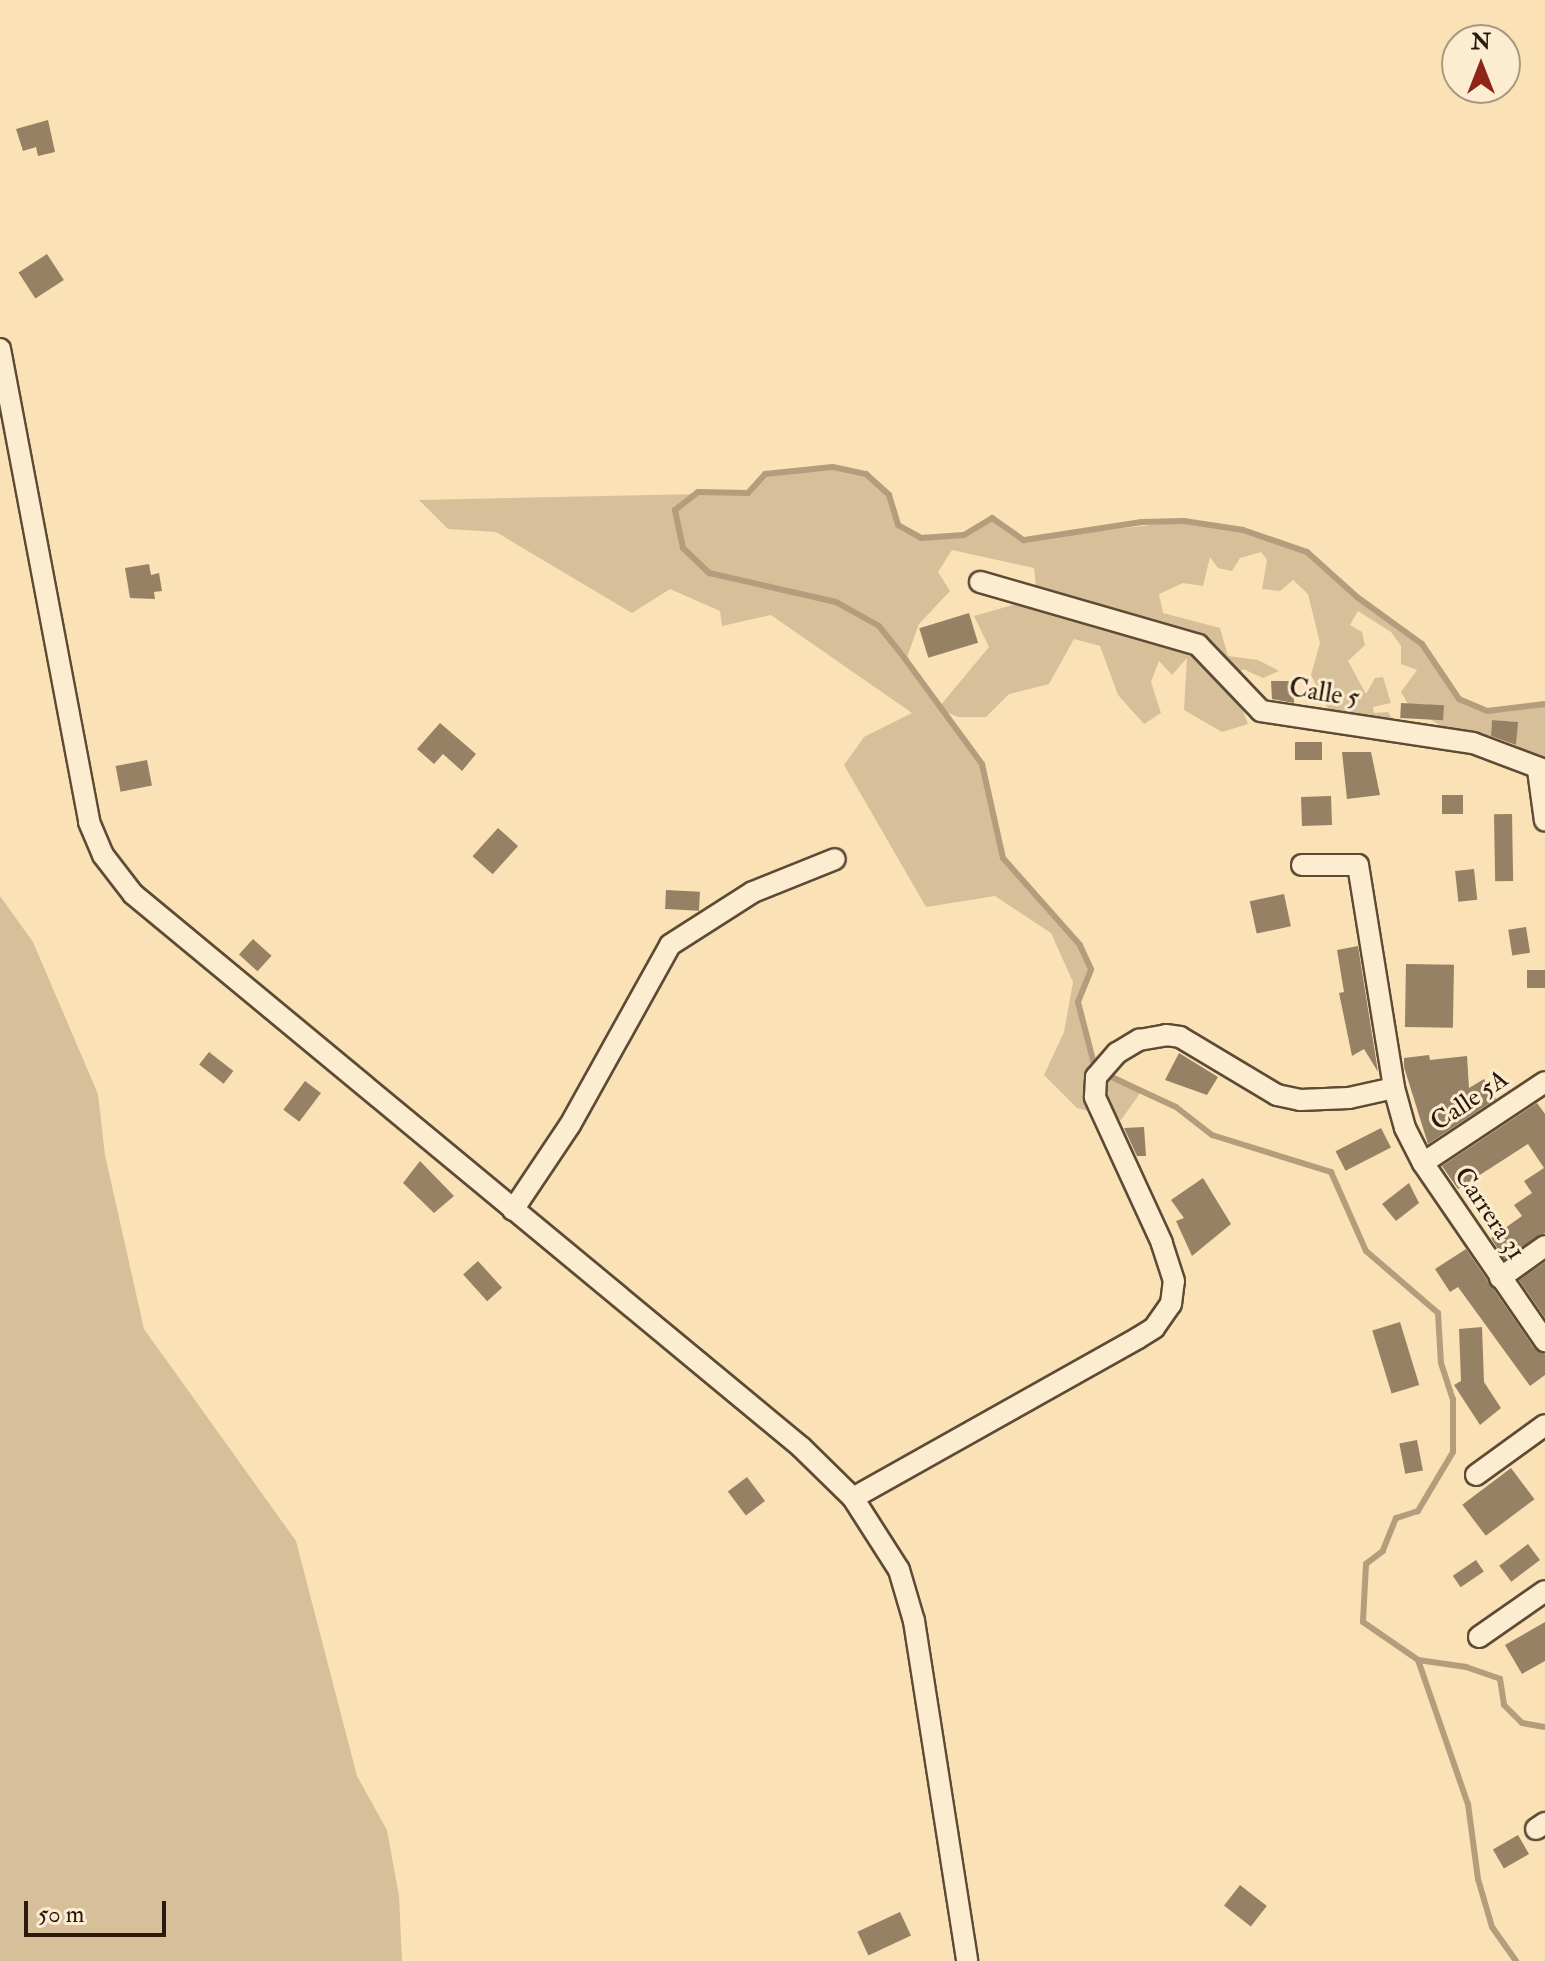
<!DOCTYPE html>
<html>
<head>
<meta charset="utf-8">
<style>
	body { margin:0 }
	#map { position:relative; width:1545px; height:1961px; overflow:hidden; background:#fbe1b6; font-family:"IM FELL Double Pica",serif }
	div>[style] { position:absolute }
	.green>* { inset:0; background:#d7bf99 }
	.stream>* { height:6px; margin:-3px; padding:0 3px; transform-origin:3px; border-radius:3px; background:#b49d7c }
	.building>* { inset:0; background:#978164; transform-origin:0 0 }
	.roads { filter:drop-shadow(2px 0 #5e4b36) drop-shadow(-2px 0 #5e4b36) drop-shadow(0 2px #5e4b36) drop-shadow(0 -2px #5e4b36) }
	.street>* { height:20px; margin:-10px; padding:0 10px; transform-origin:10px; border-radius:10px; background:#fcecd0 }
	span { translate:-50% -50%; white-space:nowrap; text-align:center; line-height:1.15; -webkit-text-stroke:6px #fcecd0; paint-order:stroke }
	.street-label { font-size:26px; color:#2a190c }
	.north { position:absolute; left:1441px; top:24px; width:80px; height:80px; box-sizing:border-box; background:#fcecd0; border:2px solid #a89882; border-radius:50%; rotate:0deg; font-size:22px; font-weight:700; line-height:32px; text-align:center; color:#2a190c }
	.north::after { content:''; display:block; margin:auto; width:28px; height:36px; background:#8f2418; clip-path:polygon(50% 0,100% 100%,50% 72%,0 100%) }
	.scale { position:absolute; left:24px; top:1901px; width:142px; height:36px; box-sizing:border-box; border:4px solid #2a190c; border-top:0; padding-left:10px; font-size:24px; line-height:28px; white-space:nowrap; color:#2a190c; -webkit-text-stroke:6px #fcecd0; paint-order:stroke }
</style>
</head>
<body>
<div id="map">
	<div class="green">
		<i style="clip-path:polygon(evenodd,833px 467px,866px 474px,889px 495px,898px 525px,921px 538px,964px 535px,992px 518px,1024px 540px,1184px 521px,1243px 530px,1307px 552px,1357px 597px,1422px 644px,1460px 699px,1487px 711px,1545px 704px,1545px 760px,1516px 746px,1517px 722px,1492px 720px,1491px 739px,1458px 736px,1428px 718px,1428px 704px,1408px 704px,1401px 692px,1417px 670px,1401px 664px,1401px 646px,1391px 632px,1358px 611px,1350px 625px,1362px 632px,1365px 645px,1348px 661px,1366px 694px,1375px 678px,1383px 677px,1391px 703px,1373px 707px,1374px 713px,1388px 712px,1393px 720px,1385px 725px,1333px 718px,1311px 675px,1320px 643px,1308px 594px,1293px 580px,1280px 591px,1262px 589px,1267px 560px,1261px 552px,1240px 558px,1232px 571px,1218px 568px,1210px 557px,1203px 586px,1183px 583px,1159px 594px,1163px 613px,1220px 628px,1228px 656px,1258px 660px,1279px 671px,1263px 678px,1243px 669px,1232px 682px,1248px 724px,1222px 732px,1184px 710px,1187px 658px,1172px 675px,1159px 661px,1151px 682px,1161px 713px,1144px 724px,1118px 695px,1100px 646px,1074px 639px,1049px 684px,1009px 694px,986px 717px,958px 717px,940px 709px,982px 764px,1003px 858px,1080px 945px,1091px 969px,1078px 1003px,1094px 1064px,1143px 1089px,1121px 1120px,1077px 1108px,1044px 1075px,1064px 1032px,1073px 982px,1051px 933px,995px 896px,926px 907px,844px 765px,864px 737px,912px 713px,771px 615px,722px 626px,720px 611px,670px 589px,632px 613px,496px 532px,448px 529px,419px 500px,748px 493px,765px 474px,833px 467px,952px 550px,1034px 568px,1037px 598px,974px 616px,989px 647px,939px 707px,906px 660px,919px 624px,950px 591px,938px 572px,952px 550px)"></i>
		<i style="clip-path:polygon(0 896px,33px 942px,98px 1094px,105px 1155px,144px 1329px,296px 1541px,357px 1776px,387px 1830px,399px 1896px,402px 1961px,0 1961px)"></i>
	</div>
	<div class="stream">
		<i style="left:1094px;top:1064px;width:64px;rotate:-104.5deg"></i>
		<i style="left:1078px;top:1002px;width:35px;rotate:-68deg"></i>
		<i style="left:1091px;top:969px;width:26px;rotate:-115deg"></i>
		<i style="left:1080px;top:945px;width:116px;rotate:-131.5deg"></i>
		<i style="left:1003px;top:858px;width:96px;rotate:-102.6deg"></i>
		<i style="left:982px;top:764px;width:129px;rotate:-126.2deg"></i>
		<i style="left:906px;top:660px;width:43px;rotate:-128.5deg"></i>
		<i style="left:879px;top:626px;width:49px;rotate:-150.8deg"></i>
		<i style="left:836px;top:602px;width:130px;rotate:-167.1deg"></i>
		<i style="left:709px;top:573px;width:36px;rotate:-136deg"></i>
		<i style="left:683px;top:548px;width:39px;rotate:-102deg"></i>
		<i style="left:675px;top:510px;width:29px;rotate:-38deg"></i>
		<i style="left:698px;top:492px;width:50px;rotate:1.1deg"></i>
		<i style="left:748px;top:493px;width:25px;rotate:-48deg"></i>
		<i style="left:765px;top:474px;width:68px;rotate:-5.9deg"></i>
		<i style="left:833px;top:467px;width:34px;rotate:12deg"></i>
		<i style="left:866px;top:474px;width:31px;rotate:42deg"></i>
		<i style="left:889px;top:495px;width:31px;rotate:73deg"></i>
		<i style="left:898px;top:525px;width:26px;rotate:29deg"></i>
		<i style="left:921px;top:538px;width:43px;rotate:-4deg"></i>
		<i style="left:964px;top:535px;width:33px;rotate:-31deg"></i>
		<i style="left:992px;top:518px;width:39px;rotate:35deg"></i>
		<i style="left:1024px;top:540px;width:119px;rotate:-8.7deg"></i>
		<i style="left:1142px;top:522px;width:42px;rotate:-1.4deg"></i>
		<i style="left:1184px;top:521px;width:60px;rotate:8.7deg"></i>
		<i style="left:1243px;top:530px;width:68px;rotate:19deg"></i>
		<i style="left:1307px;top:552px;width:67px;rotate:42deg"></i>
		<i style="left:1357px;top:597px;width:80px;rotate:35.9deg"></i>
		<i style="left:1422px;top:644px;width:66px;rotate:56.1deg"></i>
		<i style="left:1459px;top:699px;width:30px;rotate:23deg"></i>
		<i style="left:1487px;top:711px;width:58px;rotate:-6.9deg"></i>
		<i style="left:1107px;top:1075px;width:76px;rotate:24.9deg"></i>
		<i style="left:1176px;top:1107px;width:46px;rotate:37.9deg"></i>
		<i style="left:1212px;top:1135px;width:125px;rotate:17.3deg"></i>
		<i style="left:1331px;top:1172px;width:86px;rotate:66.1deg"></i>
		<i style="left:1366px;top:1251px;width:95px;rotate:40.7deg"></i>
		<i style="left:1438px;top:1313px;width:50px;rotate:86.6deg"></i>
		<i style="left:1441px;top:1363px;width:38px;rotate:72deg"></i>
		<i style="left:1453px;top:1399px;width:53px;rotate:90deg"></i>
		<i style="left:1453px;top:1452px;width:69px;rotate:120.7deg"></i>
		<i style="left:1418px;top:1511px;width:23px;rotate:162deg"></i>
		<i style="left:1396px;top:1518px;width:35px;rotate:112deg"></i>
		<i style="left:1383px;top:1551px;width:21px;rotate:143deg"></i>
		<i style="left:1366px;top:1564px;width:58px;rotate:93deg"></i>
		<i style="left:1363px;top:1622px;width:67px;rotate:34.6deg"></i>
		<i style="left:1418px;top:1660px;width:152px;rotate:70.9deg"></i>
		<i style="left:1468px;top:1804px;width:76px;rotate:82.4deg"></i>
		<i style="left:1478px;top:1879px;width:50px;rotate:73.7deg"></i>
		<i style="left:1492px;top:1927px;width:42px;rotate:54.8deg"></i>
		<i style="left:1418px;top:1660px;width:49px;rotate:8.3deg"></i>
		<i style="left:1466px;top:1667px;width:36px;rotate:19deg"></i>
		<i style="left:1500px;top:1679px;width:26px;rotate:81deg"></i>
		<i style="left:1504px;top:1705px;width:25px;rotate:45deg"></i>
		<i style="left:1522px;top:1723px;width:23px;rotate:10deg"></i>
	</div>
	<div class="building">
		<i style="clip-path:polygon(48px 120px,55px 152px,38px 156px,36px 147px,23px 151px,16px 129px)"></i>
		<i style="left:47px;top:254px;width:31px;height:34px;rotate:57deg"></i>
		<i style="clip-path:polygon(149px 564px,151px 575px,159px 573px,162px 591px,154px 592px,155px 599px,130px 598px,125px 568px)"></i>
		<i style="left:969px;top:613px;width:31px;height:52px;rotate:73deg"></i>
		<i style="clip-path:polygon(1271px 681px,1293px 681px,1294px 703px,1272px 699px)"></i>
		<i style="left:1401px;top:703px;width:43px;height:15px;rotate:3deg"></i>
		<i style="clip-path:polygon(1492px 720px,1518px 722px,1516px 745px,1491px 736px)"></i>
		<i style="clip-path:polygon(440px 723px,476px 754px,462px 771px,443px 754px,434px 764px,417px 749px)"></i>
		<i style="left:1295px;top:742px;width:27px;height:18px"></i>
		<i style="clip-path:polygon(1342px 752px,1371px 752px,1380px 795px,1347px 799px)"></i>
		<i style="left:147px;top:760px;width:26px;height:32px;rotate:79deg"></i>
		<i style="left:1442px;top:795px;width:21px;height:19px"></i>
		<i style="left:1331px;top:796px;width:29px;height:30px;rotate:88deg"></i>
		<i style="left:1512px;top:814px;width:67px;height:18px;rotate:89deg"></i>
		<i style="left:498px;top:828px;width:27px;height:38px;rotate:42deg"></i>
		<i style="left:1474px;top:869px;width:31px;height:19px;rotate:84deg"></i>
		<i style="left:666px;top:890px;width:34px;height:19px;rotate:3deg"></i>
		<i style="left:1284px;top:894px;width:33px;height:35px;rotate:78deg"></i>
		<i style="left:1526px;top:927px;width:26px;height:18px;rotate:81deg"></i>
		<i style="left:253px;top:939px;width:25px;height:21px;rotate:42deg"></i>
		<i style="clip-path:polygon(1358px 946px,1378px 1072px,1364px 1049px,1352px 1056px,1339px 993px,1344px 992px,1337px 950px)"></i>
		<i style="left:1406px;top:964px;width:48px;height:63px;rotate:1deg"></i>
		<i style="left:1527px;top:970px;width:18px;height:18px"></i>
		<i style="left:209px;top:1052px;width:31px;height:16px;rotate:38deg"></i>
		<i style="clip-path:polygon(1179px 1053px,1218px 1077px,1207px 1095px,1165px 1080px)"></i>
		<i style="clip-path:polygon(1429px 1055px,1430px 1060px,1467px 1056px,1469px 1088px,1484px 1079px,1496px 1099px,1428px 1144px,1404px 1067px,1404px 1058px)"></i>
		<i style="left:305px;top:1081px;width:20px;height:36px;rotate:37deg"></i>
		<i style="clip-path:polygon(1537px 1103px,1545px 1114px,1545px 1233px,1504px 1259px,1491px 1238px,1522px 1216px,1514px 1205px,1532px 1193px,1524px 1181px,1544px 1168px,1528px 1144px,1458px 1189px,1442px 1166px)"></i>
		<i style="clip-path:polygon(1144px 1127px,1146px 1156px,1137px 1156px,1124px 1128px)"></i>
		<i style="left:1381px;top:1128px;width:22px;height:51px;rotate:63deg"></i>
		<i style="clip-path:polygon(420px 1161px,454px 1196px,434px 1213px,403px 1183px)"></i>
		<i style="clip-path:polygon(1203px 1178px,1231px 1224px,1192px 1256px,1176px 1221px,1184px 1218px,1171px 1200px)"></i>
		<i style="clip-path:polygon(1409px 1183px,1419px 1203px,1396px 1221px,1382px 1204px)"></i>
		<i style="clip-path:polygon(1466px 1249px,1534px 1348px,1545px 1354px,1545px 1375px,1530px 1386px,1458px 1287px,1450px 1292px,1435px 1269px)"></i>
		<i style="left:478px;top:1261px;width:36px;height:20px;rotate:48deg"></i>
		<i style="clip-path:polygon(1545px 1262px,1545px 1318px,1519px 1280px)"></i>
		<i style="left:1400px;top:1322px;width:66px;height:29px;rotate:73deg"></i>
		<i style="clip-path:polygon(1482px 1327px,1484px 1382px,1501px 1408px,1480px 1425px,1454px 1385px,1461px 1381px,1459px 1329px)"></i>
		<i style="left:1417px;top:1440px;width:31px;height:18px;rotate:79deg"></i>
		<i style="left:1511px;top:1468px;width:39px;height:61px;rotate:53deg"></i>
		<i style="left:747px;top:1477px;width:30px;height:24px;rotate:53deg"></i>
		<i style="left:1528px;top:1544px;width:20px;height:36px;rotate:53deg"></i>
		<i style="left:1476px;top:1560px;width:14px;height:28px;rotate:56deg"></i>
		<i style="clip-path:polygon(1545px 1622px,1545px 1661px,1522px 1674px,1505px 1645px)"></i>
		<i style="left:1518px;top:1835px;width:22px;height:29px;rotate:60deg"></i>
		<i style="left:1240px;top:1885px;width:34px;height:26px;rotate:38deg"></i>
		<i style="left:900px;top:1912px;width:26px;height:47px;rotate:65deg"></i>
	</div>
	<div class="roads">
		<div class="street">
			<i style="left:0;top:349px;width:481px;rotate:79.3deg"></i>
			<i style="left:89px;top:822px;width:36px;rotate:67deg"></i>
			<i style="left:103px;top:855px;width:49px;rotate:52.4deg"></i>
			<i style="left:133px;top:894px;width:867px;rotate:39.62deg"></i>
			<i style="left:801px;top:1447px;width:73px;rotate:44.4deg"></i>
			<i style="left:853px;top:1498px;width:85px;rotate:57.4deg"></i>
			<i style="left:899px;top:1570px;width:53px;rotate:73.6deg"></i>
			<i style="left:914px;top:1621px;width:344px;rotate:81.1deg"></i>
			<i style="left:980px;top:582px;width:227px;rotate:16.1deg"></i>
			<i style="left:1198px;top:645px;width:91px;rotate:46.3deg"></i>
			<i style="left:1261px;top:711px;width:214px;rotate:8.6deg"></i>
			<i style="left:1473px;top:743px;width:77px;rotate:20.6deg"></i>
			<i style="left:1538px;top:770px;width:51px;rotate:82.2deg"></i>
			<i style="left:1302px;top:865px;width:56px"></i>
			<i style="left:1358px;top:865px;width:226px;rotate:80.8deg"></i>
			<i style="left:1394px;top:1088px;width:41px;rotate:74.6deg"></i>
			<i style="left:1405px;top:1128px;width:39px;rotate:63deg"></i>
			<i style="left:1423px;top:1163px;width:216px;rotate:55.6deg"></i>
			<i style="left:1423px;top:1163px;width:146px;rotate:-33.6deg"></i>
			<i style="left:513px;top:1210px;width:102px;rotate:-56.2deg"></i>
			<i style="left:570px;top:1125px;width:206px;rotate:-60.9deg"></i>
			<i style="left:670px;top:945px;width:98px;rotate:-32.6deg"></i>
			<i style="left:753px;top:892px;width:88px;rotate:-21.9deg"></i>
			<i style="left:1500px;top:1278px;width:55px;rotate:-35.4deg"></i>
			<i style="left:1476px;top:1475px;width:85px;rotate:-35.9deg"></i>
			<i style="left:853px;top:1498px;width:327px;rotate:-29.3deg"></i>
			<i style="left:1138px;top:1338px;width:19px;rotate:-32deg"></i>
			<i style="left:1154px;top:1328px;width:29px;rotate:-55deg"></i>
			<i style="left:1171px;top:1304px;width:23px;rotate:-83deg"></i>
			<i style="left:1174px;top:1281px;width:40px;rotate:-108deg"></i>
			<i style="left:1162px;top:1243px;width:161px;rotate:-114.7deg"></i>
			<i style="left:1095px;top:1097px;width:20px;rotate:-87deg"></i>
			<i style="left:1096px;top:1077px;width:32px;rotate:-49deg"></i>
			<i style="left:1117px;top:1053px;width:26px;rotate:-31deg"></i>
			<i style="left:1139px;top:1040px;width:27px;rotate:-10deg"></i>
			<i style="left:1166px;top:1035px;width:14px;rotate:8deg"></i>
			<i style="left:1180px;top:1037px;width:113px;rotate:30.9deg"></i>
			<i style="left:1277px;top:1095px;width:24px;rotate:12deg"></i>
			<i style="left:1300px;top:1100px;width:49px;rotate:-2.3deg"></i>
			<i style="left:1349px;top:1098px;width:46px;rotate:-12.5deg"></i>
			<i style="left:1479px;top:1637px;width:80px;rotate:-34.9deg"></i>
			<i style="left:1536px;top:1829px;width:11px;rotate:-34deg"></i>
		</div>
	</div>
	<div class="street-label">
		<span style="left:1324px;top:694px;rotate:9deg">Calle 5</span>
		<span style="left:1470px;top:1101px;rotate:-34deg">Calle 5A</span>
		<span style="left:1489px;top:1214px;rotate:56deg">Carrera 31</span>
	</div>
	<div class="north">N</div>
	<div class="scale">50 m</div>
</div>
</body>
</html>
